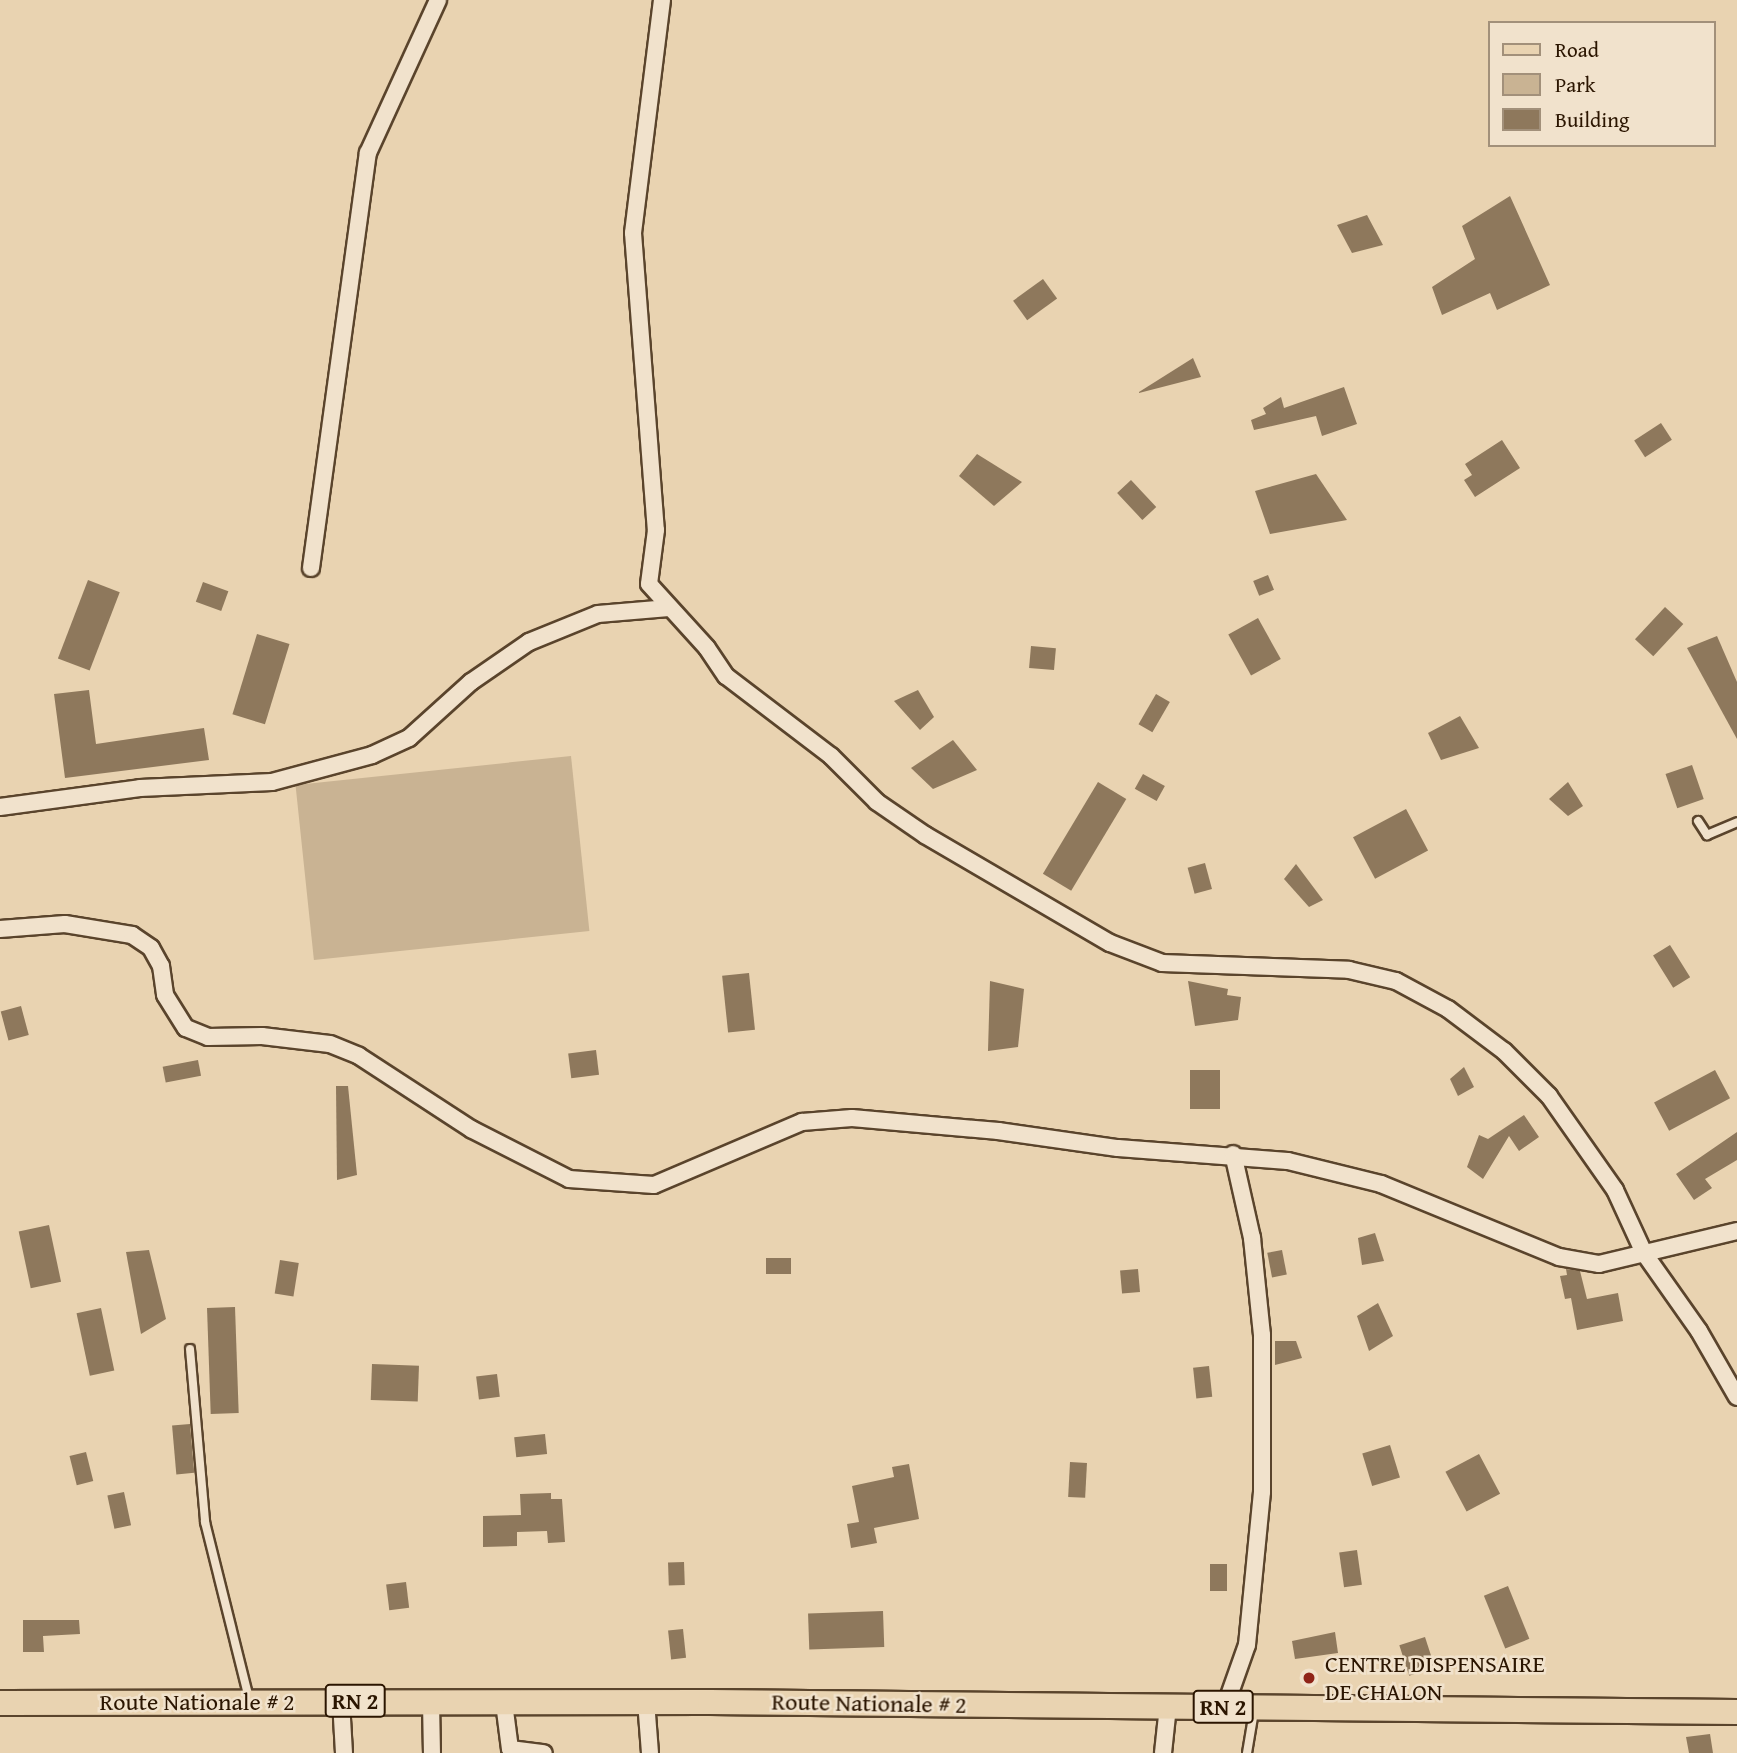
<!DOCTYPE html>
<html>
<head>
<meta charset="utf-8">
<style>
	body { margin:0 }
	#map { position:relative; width:1737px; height:1753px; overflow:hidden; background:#e9d3b1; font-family:"Gentium Book Plus",serif }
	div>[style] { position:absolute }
	.green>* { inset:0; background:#c9b393; transform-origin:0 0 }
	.building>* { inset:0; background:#8e785c; transform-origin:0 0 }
	.roads { filter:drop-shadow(2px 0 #5a442c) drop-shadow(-2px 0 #5a442c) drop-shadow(0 2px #5a442c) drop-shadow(0 -2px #5a442c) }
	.lane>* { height:8px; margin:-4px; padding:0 4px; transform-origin:4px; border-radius:4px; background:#f1e2cc }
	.street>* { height:16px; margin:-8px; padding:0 8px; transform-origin:8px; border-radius:8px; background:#f1e2cc }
	.primary>* { height:24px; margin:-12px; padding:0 12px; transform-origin:12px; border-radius:12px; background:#e9d3b1 }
	.dots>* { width:19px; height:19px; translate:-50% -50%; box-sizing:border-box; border:4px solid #f1e2cc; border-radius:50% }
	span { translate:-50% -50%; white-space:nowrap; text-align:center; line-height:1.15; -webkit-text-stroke:5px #f1e2cc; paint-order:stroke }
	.shield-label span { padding:2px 5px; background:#f1e2cc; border:2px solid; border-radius:5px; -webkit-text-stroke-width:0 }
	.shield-label { font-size:23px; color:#2b1500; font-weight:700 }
	.poi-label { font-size:24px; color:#2b1500 }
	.left { translate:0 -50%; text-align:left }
	.street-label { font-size:24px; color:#2b1500 }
	.legend { position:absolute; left:1488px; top:21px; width:228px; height:126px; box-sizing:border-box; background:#f1e2cc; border:2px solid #a2907a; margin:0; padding:9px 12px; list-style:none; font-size:21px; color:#2b1500 }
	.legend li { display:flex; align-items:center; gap:14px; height:35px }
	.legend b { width:35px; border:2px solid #a2907a }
</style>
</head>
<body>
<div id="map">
	<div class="green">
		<i style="left:571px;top:756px;width:176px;height:277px;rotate:84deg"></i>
	</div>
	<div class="building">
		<i style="clip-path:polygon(1510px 196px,1550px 285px,1497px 310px,1490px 293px,1442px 315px,1432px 287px,1475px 259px,1462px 226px)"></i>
		<i style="clip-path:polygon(1367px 215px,1383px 245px,1352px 253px,1337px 225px)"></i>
		<i style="left:1043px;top:279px;width:24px;height:37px;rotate:54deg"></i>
		<i style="clip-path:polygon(1193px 358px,1201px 377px,1139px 393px,1139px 392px)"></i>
		<i style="clip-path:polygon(1344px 387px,1357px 424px,1322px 436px,1316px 416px,1254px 430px,1251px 420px,1266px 414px,1263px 408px,1281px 397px,1284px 408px)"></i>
		<i style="left:1661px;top:423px;width:20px;height:32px;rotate:57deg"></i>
		<i style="clip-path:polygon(1502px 440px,1520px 468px,1475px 497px,1464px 480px,1472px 475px,1465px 464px)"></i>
		<i style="clip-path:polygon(977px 454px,1022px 482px,994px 506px,959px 476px)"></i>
		<i style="clip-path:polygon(1316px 474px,1347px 520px,1270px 534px,1255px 491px)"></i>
		<i style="left:1131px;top:480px;width:37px;height:19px;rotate:47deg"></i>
		<i style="left:1268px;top:575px;width:16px;height:16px;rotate:68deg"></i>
		<i style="left:88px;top:580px;width:34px;height:84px;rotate:21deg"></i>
		<i style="left:203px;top:582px;width:27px;height:21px;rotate:20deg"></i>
		<i style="left:1665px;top:607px;width:25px;height:44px;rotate:43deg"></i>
		<i style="left:1258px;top:618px;width:47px;height:34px;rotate:61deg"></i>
		<i style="left:257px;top:634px;width:34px;height:84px;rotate:17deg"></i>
		<i style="clip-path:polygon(1717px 636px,1737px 682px,1737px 739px,1687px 648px)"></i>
		<i style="left:1031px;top:646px;width:25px;height:22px;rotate:5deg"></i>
		<i style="clip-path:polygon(89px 690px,96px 744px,204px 728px,209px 760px,65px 778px,54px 694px)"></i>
		<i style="clip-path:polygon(918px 690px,934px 717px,920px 730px,894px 701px)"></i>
		<i style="left:1156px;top:694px;width:16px;height:35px;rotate:30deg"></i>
		<i style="clip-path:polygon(1460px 716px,1479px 748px,1441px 760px,1428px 733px)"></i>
		<i style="clip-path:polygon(953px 740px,977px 770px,933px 789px,911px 768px)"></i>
		<i style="left:1692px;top:765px;width:36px;height:28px;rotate:71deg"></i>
		<i style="left:1143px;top:774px;width:25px;height:17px;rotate:29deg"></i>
		<i style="left:1098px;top:782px;width:33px;height:107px;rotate:31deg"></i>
		<i style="clip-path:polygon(1568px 782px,1583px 806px,1568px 816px,1549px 799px)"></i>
		<i style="left:1406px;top:809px;width:47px;height:60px;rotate:62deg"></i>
		<i style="left:1205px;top:863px;width:27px;height:18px;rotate:75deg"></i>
		<i style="clip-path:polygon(1296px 864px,1323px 900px,1309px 907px,1284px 879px)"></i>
		<i style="left:1670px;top:945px;width:38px;height:20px;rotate:58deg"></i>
		<i style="left:749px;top:973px;width:57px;height:27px;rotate:84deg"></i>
		<i style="clip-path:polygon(990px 981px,1024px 989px,1018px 1047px,988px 1051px)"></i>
		<i style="clip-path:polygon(1188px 981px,1228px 989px,1227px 995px,1241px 997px,1238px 1020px,1195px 1026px)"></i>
		<i style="left:21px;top:1006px;width:30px;height:21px;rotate:75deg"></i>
		<i style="left:596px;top:1050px;width:25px;height:28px;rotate:83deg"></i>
		<i style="left:198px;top:1060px;width:16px;height:36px;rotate:79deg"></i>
		<i style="clip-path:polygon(1464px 1067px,1474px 1087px,1458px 1096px,1450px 1079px)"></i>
		<i style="left:1190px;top:1070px;width:30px;height:39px"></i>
		<i style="left:1715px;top:1070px;width:32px;height:69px;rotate:62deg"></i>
		<i style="clip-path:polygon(336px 1086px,348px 1086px,357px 1175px,337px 1180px)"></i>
		<i style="clip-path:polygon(1524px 1115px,1539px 1137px,1519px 1151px,1509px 1136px,1483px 1179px,1467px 1167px,1479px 1135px,1488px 1139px)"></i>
		<i style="clip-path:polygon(1737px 1132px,1737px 1160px,1705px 1179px,1712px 1188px,1694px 1200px,1676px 1174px)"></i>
		<i style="left:49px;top:1225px;width:58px;height:31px;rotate:78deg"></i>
		<i style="clip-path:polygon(1375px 1233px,1384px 1261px,1362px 1265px,1358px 1238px)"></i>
		<i style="clip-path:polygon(149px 1250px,166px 1319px,141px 1334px,126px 1252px)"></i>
		<i style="left:1282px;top:1250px;width:25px;height:15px;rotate:79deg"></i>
		<i style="left:791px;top:1258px;width:16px;height:25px;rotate:90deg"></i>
		<i style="left:280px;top:1260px;width:19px;height:34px;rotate:9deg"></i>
		<i style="left:1138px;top:1269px;width:23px;height:18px;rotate:85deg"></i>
		<i style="clip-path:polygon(1566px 1269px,1580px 1271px,1587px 1299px,1618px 1293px,1623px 1321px,1577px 1330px,1571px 1298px,1565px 1299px,1560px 1276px,1567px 1275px)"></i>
		<i style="clip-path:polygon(1378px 1303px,1393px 1336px,1369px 1351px,1357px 1316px)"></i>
		<i style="left:235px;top:1307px;width:106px;height:28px;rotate:88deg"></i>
		<i style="left:101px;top:1308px;width:64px;height:25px;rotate:78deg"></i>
		<i style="clip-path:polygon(1275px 1341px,1296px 1341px,1302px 1358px,1275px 1365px)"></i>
		<i style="left:372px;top:1364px;width:47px;height:36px;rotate:2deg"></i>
		<i style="left:1209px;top:1366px;width:31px;height:16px;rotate:84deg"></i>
		<i style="left:497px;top:1374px;width:23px;height:21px;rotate:83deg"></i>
		<i style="left:190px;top:1424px;width:49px;height:18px;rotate:85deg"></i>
		<i style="left:545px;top:1434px;width:20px;height:31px;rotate:84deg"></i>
		<i style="left:1390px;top:1445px;width:34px;height:29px;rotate:73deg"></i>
		<i style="left:86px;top:1452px;width:30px;height:17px;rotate:76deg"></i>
		<i style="left:1479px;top:1454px;width:45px;height:38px;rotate:62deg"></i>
		<i style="left:1070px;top:1462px;width:17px;height:35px;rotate:3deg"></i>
		<i style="clip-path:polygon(909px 1464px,919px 1519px,874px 1528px,877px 1543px,851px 1548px,847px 1524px,859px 1522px,852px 1486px,894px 1477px,892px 1467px)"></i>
		<i style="left:124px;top:1492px;width:34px;height:17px;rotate:78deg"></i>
		<i style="clip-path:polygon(551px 1493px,551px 1499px,562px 1499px,565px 1542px,548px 1543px,547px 1531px,517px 1532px,517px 1546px,483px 1547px,483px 1516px,521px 1515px,520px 1494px)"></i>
		<i style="left:1357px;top:1550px;width:35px;height:18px;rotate:82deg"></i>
		<i style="left:684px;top:1562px;width:23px;height:16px;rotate:88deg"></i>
		<i style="left:1210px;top:1564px;width:17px;height:27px"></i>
		<i style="left:406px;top:1582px;width:26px;height:20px;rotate:83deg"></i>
		<i style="left:1508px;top:1586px;width:57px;height:26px;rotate:68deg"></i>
		<i style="left:883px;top:1611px;width:36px;height:75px;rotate:88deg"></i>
		<i style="clip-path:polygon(23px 1620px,79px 1620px,80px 1634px,43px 1636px,44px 1652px,23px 1652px)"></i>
		<i style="left:683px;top:1629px;width:29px;height:15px;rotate:84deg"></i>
		<i style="clip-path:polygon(1335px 1632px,1338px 1653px,1295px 1659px,1292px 1641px)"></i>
		<i style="left:1425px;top:1637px;width:32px;height:27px;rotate:72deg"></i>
		<i style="clip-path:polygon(1710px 1734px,1713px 1753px,1689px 1753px,1686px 1737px)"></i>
	</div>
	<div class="roads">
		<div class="lane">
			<i style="left:1698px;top:821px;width:17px;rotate:57deg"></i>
			<i style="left:1707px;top:835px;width:33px;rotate:-23deg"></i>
			<i style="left:190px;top:1349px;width:174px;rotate:85deg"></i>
			<i style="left:205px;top:1522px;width:182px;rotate:76deg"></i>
			<i style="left:1247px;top:1753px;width:43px;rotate:-80.5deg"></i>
		</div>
		<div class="street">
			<i style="left:662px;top:0;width:235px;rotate:97.1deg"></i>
			<i style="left:633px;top:233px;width:298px;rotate:85.6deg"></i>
			<i style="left:656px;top:530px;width:54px;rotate:97.4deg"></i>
			<i style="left:649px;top:584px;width:86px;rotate:47.8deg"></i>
			<i style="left:707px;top:648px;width:34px;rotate:56deg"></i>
			<i style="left:726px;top:676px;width:132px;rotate:37.3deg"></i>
			<i style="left:831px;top:756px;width:65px;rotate:45deg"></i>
			<i style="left:877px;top:802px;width:58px;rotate:34.5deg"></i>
			<i style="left:925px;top:835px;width:214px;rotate:30.3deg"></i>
			<i style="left:1110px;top:943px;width:56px;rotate:21deg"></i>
			<i style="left:1162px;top:963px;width:187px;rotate:2.1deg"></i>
			<i style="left:1349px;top:970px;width:48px;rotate:13.2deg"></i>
			<i style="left:1396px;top:981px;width:59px;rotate:28.3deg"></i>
			<i style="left:1448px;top:1009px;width:70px;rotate:36.9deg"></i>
			<i style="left:1504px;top:1051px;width:64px;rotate:45deg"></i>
			<i style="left:1549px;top:1096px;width:115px;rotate:54.9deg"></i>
			<i style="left:1615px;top:1190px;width:69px;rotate:65.3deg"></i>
			<i style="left:1644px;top:1253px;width:95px;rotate:54.8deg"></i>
			<i style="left:1699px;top:1331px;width:76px;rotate:60.1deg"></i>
			<i style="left:311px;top:568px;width:419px;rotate:-82.2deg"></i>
			<i style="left:368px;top:153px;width:168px;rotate:-65.4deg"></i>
			<i style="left:0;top:807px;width:141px;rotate:-7.7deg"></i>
			<i style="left:140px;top:788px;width:132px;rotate:-2.6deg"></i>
			<i style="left:272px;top:782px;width:104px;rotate:-15.1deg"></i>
			<i style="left:372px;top:755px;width:41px;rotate:-24.7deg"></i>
			<i style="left:409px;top:738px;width:84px;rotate:-42.1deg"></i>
			<i style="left:471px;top:682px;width:70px;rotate:-34.6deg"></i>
			<i style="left:529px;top:642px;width:74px;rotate:-22.1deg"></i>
			<i style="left:598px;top:614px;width:71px;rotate:-4.8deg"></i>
			<i style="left:0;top:929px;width:65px;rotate:-4.4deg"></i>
			<i style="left:65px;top:924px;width:68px;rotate:9.3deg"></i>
			<i style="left:132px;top:935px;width:23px;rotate:34deg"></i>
			<i style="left:151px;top:948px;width:21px;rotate:61deg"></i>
			<i style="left:161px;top:966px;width:29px;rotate:82deg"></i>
			<i style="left:165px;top:995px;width:39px;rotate:58deg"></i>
			<i style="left:186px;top:1028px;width:24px;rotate:22deg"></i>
			<i style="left:208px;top:1037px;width:54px;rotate:-1.1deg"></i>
			<i style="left:262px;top:1036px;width:68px;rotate:6.7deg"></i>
			<i style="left:330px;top:1044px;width:31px;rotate:22deg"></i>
			<i style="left:359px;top:1056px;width:134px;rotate:33.1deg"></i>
			<i style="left:471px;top:1129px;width:110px;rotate:27deg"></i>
			<i style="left:569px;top:1179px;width:85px;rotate:4deg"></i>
			<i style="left:654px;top:1185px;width:161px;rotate:-23.1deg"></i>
			<i style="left:802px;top:1122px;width:50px;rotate:-4.6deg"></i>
			<i style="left:852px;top:1118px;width:147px;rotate:5.1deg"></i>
			<i style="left:998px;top:1131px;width:121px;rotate:8.1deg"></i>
			<i style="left:1118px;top:1148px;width:170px;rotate:4.4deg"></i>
			<i style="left:1288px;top:1161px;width:96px;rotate:13.9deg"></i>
			<i style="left:1381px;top:1184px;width:192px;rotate:22.3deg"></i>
			<i style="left:1559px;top:1257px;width:41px;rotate:9.9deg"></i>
			<i style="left:1599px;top:1264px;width:142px;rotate:-13.4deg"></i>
			<i style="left:341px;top:1701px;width:52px;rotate:86.7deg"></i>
			<i style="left:646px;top:1701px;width:52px;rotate:85.6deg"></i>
			<i style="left:431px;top:1702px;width:51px;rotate:88.9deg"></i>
			<i style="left:504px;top:1703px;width:46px;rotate:82.6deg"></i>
			<i style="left:510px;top:1749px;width:34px;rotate:7deg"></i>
			<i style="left:1225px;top:1707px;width:66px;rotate:-70.5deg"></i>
			<i style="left:1247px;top:1645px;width:154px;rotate:-84.4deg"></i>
			<i style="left:1262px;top:1492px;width:157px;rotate:-90deg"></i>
			<i style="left:1262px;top:1335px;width:98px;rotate:-95.9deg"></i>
			<i style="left:1252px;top:1238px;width:86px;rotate:-102.7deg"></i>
			<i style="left:1163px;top:1753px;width:47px;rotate:-83.9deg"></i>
		</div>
		<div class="primary">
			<i style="left:0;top:1703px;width:710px;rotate:-0.08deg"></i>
			<i style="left:710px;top:1702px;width:1027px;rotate:0.56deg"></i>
		</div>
	</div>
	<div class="dots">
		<i style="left:1309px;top:1678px;background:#8f2418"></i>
	</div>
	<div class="shield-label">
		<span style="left:355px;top:1701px">RN 2</span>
		<span style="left:1223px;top:1707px">RN 2</span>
	</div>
	<div class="poi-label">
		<span class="left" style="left:1325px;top:1678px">CENTRE DISPENSAIRE<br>DE CHALON</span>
	</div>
	<div class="street-label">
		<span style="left:197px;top:1702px">Route Nationale # 2</span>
		<span style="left:869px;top:1703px;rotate:1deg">Route Nationale # 2</span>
	</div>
	<ul class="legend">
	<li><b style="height:9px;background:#e9d3b1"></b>Road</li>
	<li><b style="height:19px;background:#c9b393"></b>Park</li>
	<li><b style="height:19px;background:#8e785c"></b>Building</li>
	</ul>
</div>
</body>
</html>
